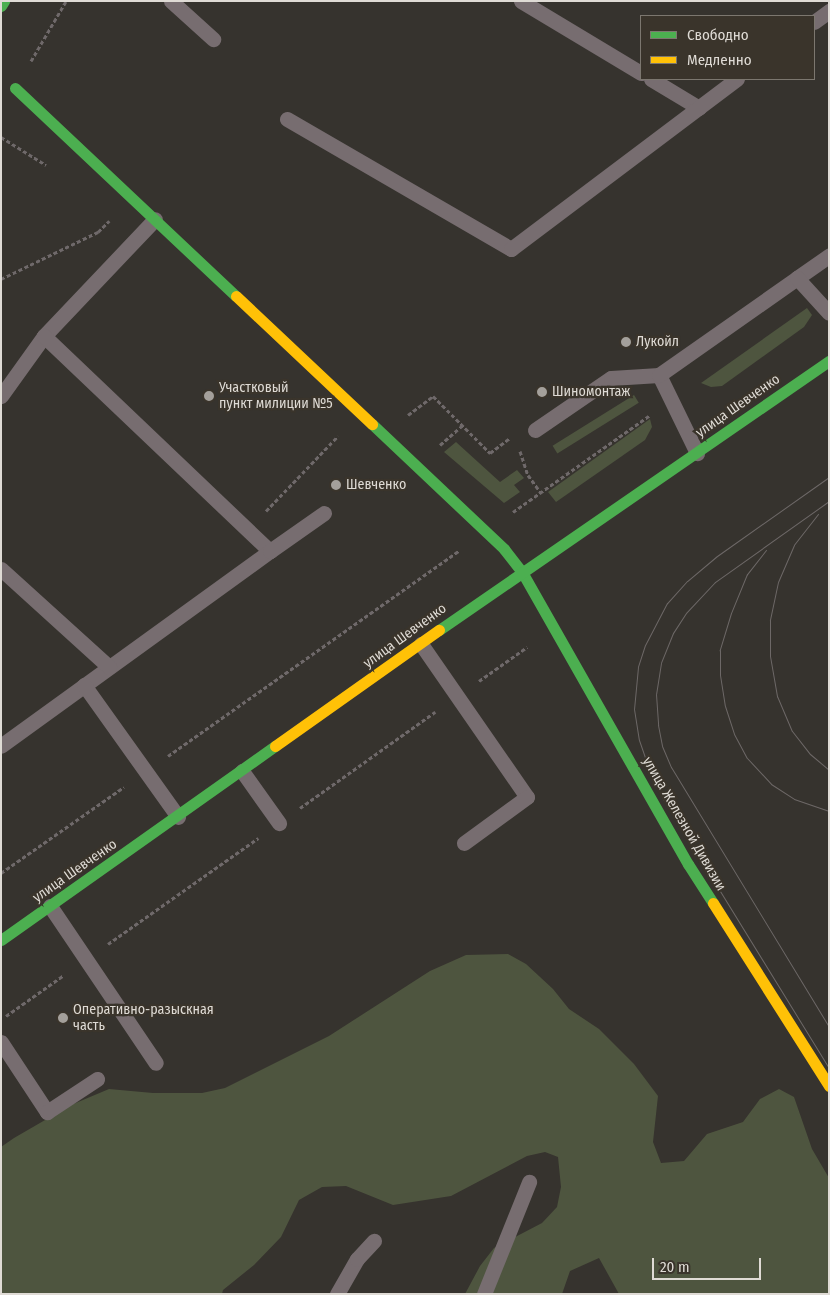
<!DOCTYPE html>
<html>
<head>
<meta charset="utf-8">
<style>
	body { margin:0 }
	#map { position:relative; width:830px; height:1295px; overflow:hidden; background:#36332e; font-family:"Fira Sans Condensed",sans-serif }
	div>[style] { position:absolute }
	.green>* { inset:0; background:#4e553f; transform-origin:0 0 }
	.path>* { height:3px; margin-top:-1.5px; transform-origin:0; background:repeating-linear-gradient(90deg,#6f696a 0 4px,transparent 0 6.5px) }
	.lane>* { height:15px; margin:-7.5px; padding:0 7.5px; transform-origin:7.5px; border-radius:7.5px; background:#776d70 }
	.fast>* { height:11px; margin:-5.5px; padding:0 5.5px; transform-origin:5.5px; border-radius:5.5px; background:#4caf50 }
	.slow>* { height:11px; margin:-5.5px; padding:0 5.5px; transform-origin:5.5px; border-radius:5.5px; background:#ffc107 }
	.tram>* { height:1px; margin:-0.5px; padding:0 0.5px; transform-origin:0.5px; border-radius:0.5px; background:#6d6867 }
	.dots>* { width:14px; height:14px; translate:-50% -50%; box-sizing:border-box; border:2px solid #3a342b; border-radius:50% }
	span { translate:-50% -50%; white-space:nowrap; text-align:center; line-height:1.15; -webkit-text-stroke:4.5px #3a342b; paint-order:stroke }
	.poi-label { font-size:14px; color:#dfdbd5 }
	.left { translate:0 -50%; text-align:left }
	.street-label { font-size:14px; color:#dfdbd5 }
	.frame { position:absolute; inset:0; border:2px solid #dfdbd5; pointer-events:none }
	.legend { position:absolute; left:640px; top:15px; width:175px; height:65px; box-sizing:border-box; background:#3a342b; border:1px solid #7c776f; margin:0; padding:6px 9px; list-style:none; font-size:15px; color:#dfdbd5 }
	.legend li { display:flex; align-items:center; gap:10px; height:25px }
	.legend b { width:25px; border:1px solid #7c776f }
	.scale { position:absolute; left:652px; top:1258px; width:109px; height:22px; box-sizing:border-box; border:2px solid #dfdbd5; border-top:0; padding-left:6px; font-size:15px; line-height:18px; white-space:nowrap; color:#dfdbd5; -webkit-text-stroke:4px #3a342b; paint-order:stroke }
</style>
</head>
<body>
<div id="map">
	<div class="green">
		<i style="clip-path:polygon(807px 308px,812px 315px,804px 327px,722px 386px,711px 387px,701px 383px)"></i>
		<i style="left:634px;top:395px;width:9px;height:96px;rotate:58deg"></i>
		<i style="clip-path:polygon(650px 419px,652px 427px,645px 440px,556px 502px,548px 492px)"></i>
		<i style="clip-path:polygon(456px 442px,500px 482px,517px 470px,524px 478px,514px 485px,520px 492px,504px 503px,444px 452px)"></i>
		<i style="clip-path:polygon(508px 954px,526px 964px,553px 989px,569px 1009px,599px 1029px,634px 1064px,658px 1096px,653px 1142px,661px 1163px,684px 1161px,707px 1134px,743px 1122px,760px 1099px,779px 1089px,794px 1097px,812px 1149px,829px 1178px,829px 1294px,619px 1294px,599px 1258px,570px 1271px,562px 1294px,465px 1294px,480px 1266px,494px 1248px,542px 1223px,557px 1207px,561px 1187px,558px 1157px,545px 1152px,527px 1156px,451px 1196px,393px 1205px,346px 1186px,322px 1187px,299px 1200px,281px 1237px,254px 1265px,223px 1290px,222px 1294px,1px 1294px,1px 1147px,14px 1138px,71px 1105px,109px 1089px,153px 1093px,202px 1093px,225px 1088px,329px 1036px,430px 971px,466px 955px)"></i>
	</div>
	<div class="path">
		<i style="left:31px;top:61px;width:69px;rotate:-59.7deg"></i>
		<i style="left:1px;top:137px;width:53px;rotate:31.9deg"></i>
		<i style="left:1px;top:279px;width:108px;rotate:-25.9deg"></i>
		<i style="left:98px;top:232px;width:16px;rotate:-45deg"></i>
		<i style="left:408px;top:415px;width:31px;rotate:-37deg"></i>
		<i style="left:433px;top:396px;width:81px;rotate:45deg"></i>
		<i style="left:490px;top:453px;width:25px;rotate:-37deg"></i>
		<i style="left:440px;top:445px;width:29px;rotate:-41deg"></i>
		<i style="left:520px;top:451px;width:25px;rotate:72deg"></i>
		<i style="left:528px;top:475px;width:22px;rotate:54deg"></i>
		<i style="left:266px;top:511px;width:104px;rotate:-46.2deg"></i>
		<i style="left:513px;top:512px;width:168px;rotate:-35.3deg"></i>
		<i style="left:479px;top:681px;width:59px;rotate:-35.3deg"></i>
		<i style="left:168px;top:756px;width:356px;rotate:-35.2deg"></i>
		<i style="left:300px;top:808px;width:166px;rotate:-35.4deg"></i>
		<i style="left:1px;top:873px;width:150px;rotate:-35deg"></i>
		<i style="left:108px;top:944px;width:184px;rotate:-35.2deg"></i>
		<i style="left:6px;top:1016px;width:71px;rotate:-35.3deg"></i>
	</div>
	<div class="lane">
		<i style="left:171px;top:1px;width:57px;rotate:42.1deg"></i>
		<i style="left:521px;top:1px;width:140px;rotate:31deg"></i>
		<i style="left:814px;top:22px;width:19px;rotate:-36deg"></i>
		<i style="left:651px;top:79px;width:56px;rotate:31.1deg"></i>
		<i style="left:287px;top:119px;width:259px;rotate:30.1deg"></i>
		<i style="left:511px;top:249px;width:283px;rotate:-37deg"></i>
		<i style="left:797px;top:278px;width:39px;rotate:-35deg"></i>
		<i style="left:44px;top:336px;width:161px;rotate:-46.5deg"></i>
		<i style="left:659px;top:375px;width:87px;rotate:64deg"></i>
		<i style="left:1px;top:396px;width:74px;rotate:-54.4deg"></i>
		<i style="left:44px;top:336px;width:312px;rotate:43.6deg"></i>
		<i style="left:270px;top:551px;width:332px;rotate:144.1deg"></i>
		<i style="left:535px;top:430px;width:92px;rotate:-34.4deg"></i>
		<i style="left:611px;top:378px;width:48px;rotate:-3.6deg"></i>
		<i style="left:659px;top:375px;width:169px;rotate:-35.1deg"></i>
		<i style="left:797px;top:278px;width:47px;rotate:47.6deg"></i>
		<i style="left:270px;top:551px;width:66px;rotate:-35.1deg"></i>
		<i style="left:1px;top:569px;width:146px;rotate:42.2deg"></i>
		<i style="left:421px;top:644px;width:186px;rotate:55.3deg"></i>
		<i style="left:527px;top:797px;width:78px;rotate:143.9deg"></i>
		<i style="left:84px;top:685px;width:162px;rotate:54.5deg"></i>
		<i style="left:242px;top:771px;width:64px;rotate:54.6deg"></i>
		<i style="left:50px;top:906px;width:189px;rotate:56deg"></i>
		<i style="left:1px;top:1042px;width:84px;rotate:56.7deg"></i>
		<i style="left:47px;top:1112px;width:60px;rotate:-33.4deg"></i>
		<i style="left:337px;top:1294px;width:40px;rotate:-60.3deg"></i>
		<i style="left:357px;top:1259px;width:25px;rotate:-47deg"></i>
		<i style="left:484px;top:1294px;width:121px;rotate:-68.1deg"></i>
	</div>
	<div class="fast">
		<i style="left:1px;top:6px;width:6px;rotate:-59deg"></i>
		<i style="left:15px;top:88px;width:303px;rotate:43.3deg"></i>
		<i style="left:372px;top:424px;width:182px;rotate:43.4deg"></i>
		<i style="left:504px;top:549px;width:29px;rotate:52deg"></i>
		<i style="left:522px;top:572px;width:336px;rotate:60.4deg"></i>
		<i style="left:688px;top:864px;width:46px;rotate:57.3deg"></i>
		<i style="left:439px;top:630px;width:474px;rotate:-34.6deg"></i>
		<i style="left:1px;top:940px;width:336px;rotate:-35.3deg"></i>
	</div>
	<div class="slow">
		<i style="left:236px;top:296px;width:187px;rotate:43.3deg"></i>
		<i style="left:275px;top:746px;width:201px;rotate:-35.3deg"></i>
		<i style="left:713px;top:903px;width:217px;rotate:57.6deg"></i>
	</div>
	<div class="tram">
		<i style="left:829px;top:477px;width:137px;rotate:144.8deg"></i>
		<i style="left:717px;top:556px;width:39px;rotate:140deg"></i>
		<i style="left:687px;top:581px;width:30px;rotate:132deg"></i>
		<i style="left:667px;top:603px;width:47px;rotate:117.6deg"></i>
		<i style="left:645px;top:645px;width:23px;rotate:108deg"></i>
		<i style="left:638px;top:667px;width:42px;rotate:95.4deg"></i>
		<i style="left:634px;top:709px;width:31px;rotate:81deg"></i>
		<i style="left:639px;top:740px;width:37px;rotate:71deg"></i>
		<i style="left:651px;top:775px;width:28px;rotate:63deg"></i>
		<i style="left:664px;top:800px;width:315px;rotate:58.4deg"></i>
		<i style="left:829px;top:501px;width:140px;rotate:144.6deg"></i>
		<i style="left:715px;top:582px;width:42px;rotate:133.1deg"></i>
		<i style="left:686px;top:613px;width:24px;rotate:123deg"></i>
		<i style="left:673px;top:633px;width:32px;rotate:112deg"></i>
		<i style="left:661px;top:663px;width:31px;rotate:99deg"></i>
		<i style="left:656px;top:694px;width:31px;rotate:86deg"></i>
		<i style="left:658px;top:725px;width:21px;rotate:79deg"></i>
		<i style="left:662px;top:746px;width:23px;rotate:67deg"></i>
		<i style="left:671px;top:767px;width:304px;rotate:58.7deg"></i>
		<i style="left:818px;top:514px;width:39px;rotate:128deg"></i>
		<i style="left:794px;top:545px;width:40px;rotate:113.4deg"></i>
		<i style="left:778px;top:582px;width:39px;rotate:102deg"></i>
		<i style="left:770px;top:620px;width:36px;rotate:90deg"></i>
		<i style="left:770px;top:656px;width:41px;rotate:80.1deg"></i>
		<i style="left:777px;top:696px;width:38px;rotate:67deg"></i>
		<i style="left:792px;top:731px;width:29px;rotate:52deg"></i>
		<i style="left:810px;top:754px;width:25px;rotate:40deg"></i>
		<i style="left:766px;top:550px;width:31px;rotate:128deg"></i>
		<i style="left:747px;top:574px;width:42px;rotate:112.3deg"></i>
		<i style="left:731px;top:613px;width:39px;rotate:107deg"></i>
		<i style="left:720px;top:650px;width:25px;rotate:90deg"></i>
		<i style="left:720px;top:675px;width:31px;rotate:81deg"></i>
		<i style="left:725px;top:706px;width:29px;rotate:72deg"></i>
		<i style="left:734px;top:734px;width:27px;rotate:62deg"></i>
		<i style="left:747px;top:758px;width:35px;rotate:47deg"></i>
		<i style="left:771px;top:784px;width:27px;rotate:33deg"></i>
		<i style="left:794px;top:799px;width:37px;rotate:19deg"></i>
	</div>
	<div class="dots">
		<i style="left:626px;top:342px;background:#a4a09b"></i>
		<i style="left:542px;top:392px;background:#a4a09b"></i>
		<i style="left:209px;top:396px;background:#a4a09b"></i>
		<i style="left:336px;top:485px;background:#a4a09b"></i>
		<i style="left:63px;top:1018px;background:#a4a09b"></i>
	</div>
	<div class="poi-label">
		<span class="left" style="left:636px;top:342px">Лукойл</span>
		<span class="left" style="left:219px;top:396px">Участковый<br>пункт милиции №5</span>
		<span class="left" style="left:552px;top:392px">Шиномонтаж</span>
		<span class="left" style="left:346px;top:485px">Шевченко</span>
		<span class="left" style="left:73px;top:1018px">Оперативно-разыскная<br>часть</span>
	</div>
	<div class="street-label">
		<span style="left:738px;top:406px;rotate:-35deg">улица Шевченко</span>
		<span style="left:405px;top:636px;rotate:-36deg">улица Шевченко</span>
		<span style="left:684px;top:824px;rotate:60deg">улица Железной Дивизии</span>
		<span style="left:75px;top:871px;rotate:-35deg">улица Шевченко</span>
	</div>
	<div class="frame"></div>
	<ul class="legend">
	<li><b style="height:6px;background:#4caf50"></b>Свободно</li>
	<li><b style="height:6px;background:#ffc107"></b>Медленно</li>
	</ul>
	<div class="scale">20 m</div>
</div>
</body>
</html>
